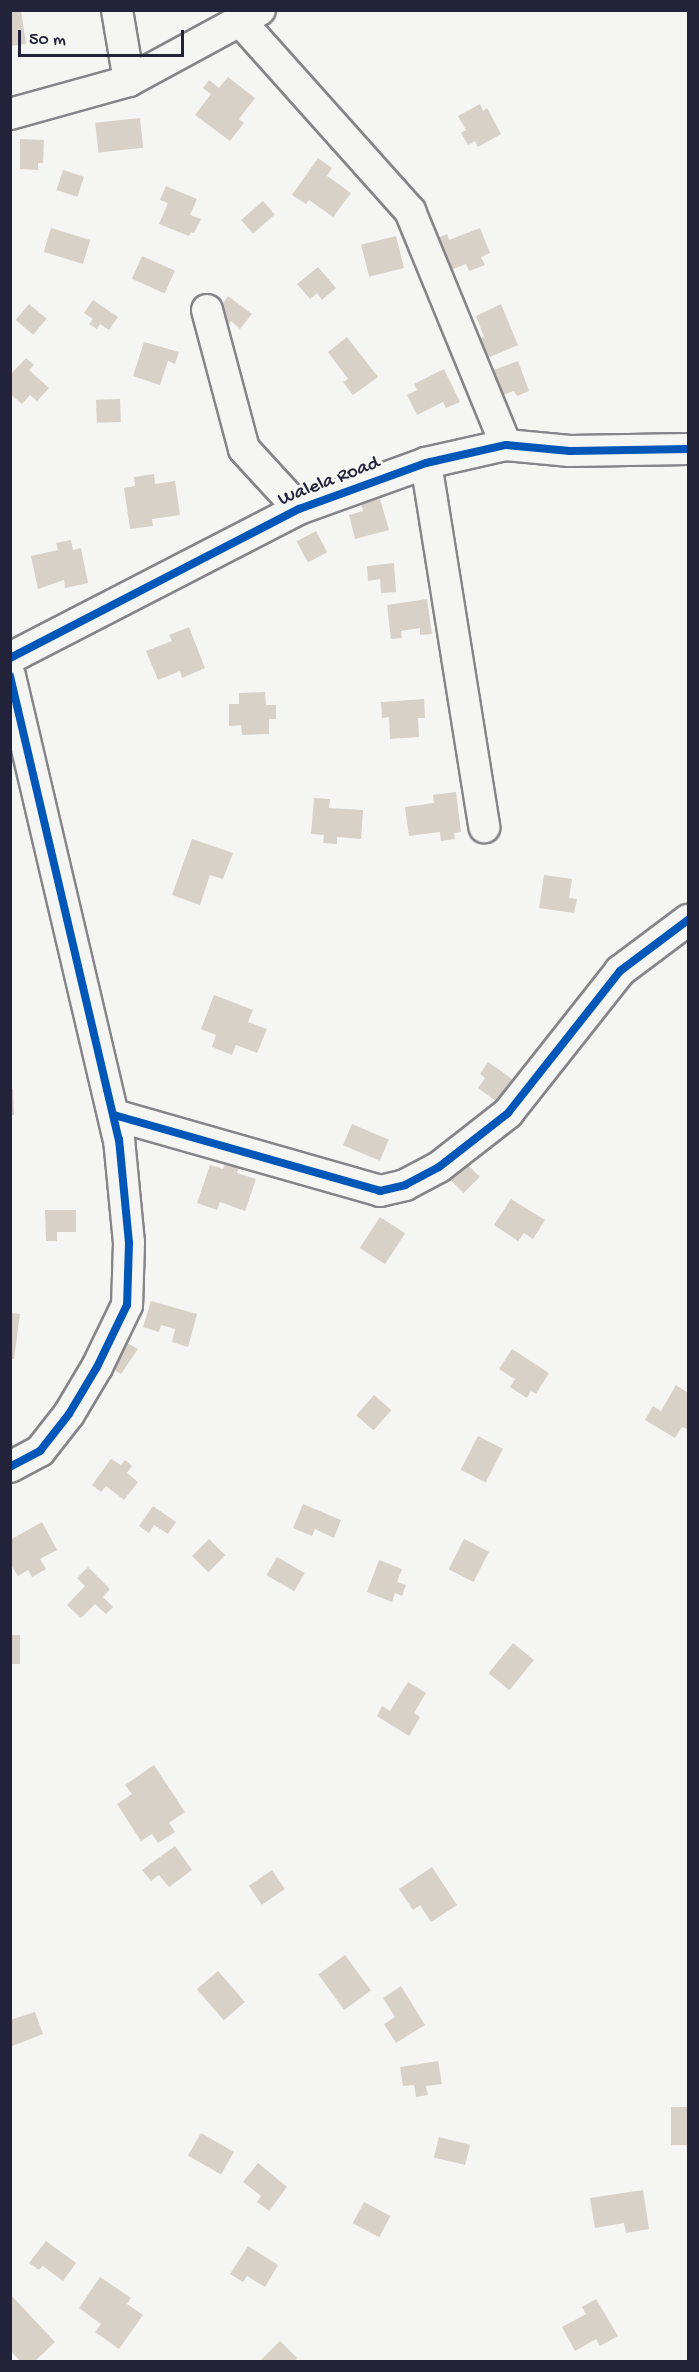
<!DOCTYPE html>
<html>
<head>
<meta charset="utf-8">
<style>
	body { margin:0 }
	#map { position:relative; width:699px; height:2372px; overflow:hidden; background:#f5f5f3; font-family:"Gochi Hand",sans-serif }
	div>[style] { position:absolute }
	.building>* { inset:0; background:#d8d1c8; transform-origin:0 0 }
	.roads { filter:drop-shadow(2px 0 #858589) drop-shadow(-2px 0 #858589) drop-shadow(0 2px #858589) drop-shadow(0 -2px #858589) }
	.minor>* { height:30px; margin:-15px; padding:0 15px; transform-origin:15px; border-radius:15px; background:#f5f5f3 }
	.cycleway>* { height:8px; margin:-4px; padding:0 4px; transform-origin:4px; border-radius:4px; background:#0057b8 }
	span { translate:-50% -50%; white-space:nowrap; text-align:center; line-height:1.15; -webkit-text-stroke:6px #f6f6f2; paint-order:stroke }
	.street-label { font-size:20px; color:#22223b }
	.frame { position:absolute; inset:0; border:12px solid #22223b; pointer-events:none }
	.scale { position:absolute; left:18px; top:30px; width:166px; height:27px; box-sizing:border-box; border:3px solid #22223b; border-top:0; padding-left:8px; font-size:18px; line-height:21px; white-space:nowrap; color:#22223b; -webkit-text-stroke:4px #f6f6f2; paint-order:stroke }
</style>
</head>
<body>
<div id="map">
	<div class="building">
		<i style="clip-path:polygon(10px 10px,21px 10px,26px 44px,10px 46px)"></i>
		<i style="clip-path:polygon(228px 77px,255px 98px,239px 119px,244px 123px,230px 141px,195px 115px,211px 94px,203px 88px,209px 80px,219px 88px)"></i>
		<i style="clip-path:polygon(480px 104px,483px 111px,487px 108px,501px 134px,478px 147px,475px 141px,468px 145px,461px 133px,466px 130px,458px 116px)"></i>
		<i style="left:140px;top:118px;width:30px;height:45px;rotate:84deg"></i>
		<i style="clip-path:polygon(20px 139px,44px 140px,43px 163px,38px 163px,38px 170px,20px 169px)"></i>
		<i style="clip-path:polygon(318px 158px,332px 168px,327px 176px,351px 193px,333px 217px,309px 200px,306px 204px,292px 195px)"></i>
		<i style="left:63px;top:170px;width:22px;height:21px;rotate:18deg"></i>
		<i style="clip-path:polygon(166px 186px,197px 199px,190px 215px,201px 219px,194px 233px,191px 232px,189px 236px,159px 224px,168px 203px,160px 200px)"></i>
		<i style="left:263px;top:201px;width:18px;height:29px;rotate:49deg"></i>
		<i style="left:51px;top:228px;width:41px;height:25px;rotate:17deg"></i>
		<i style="clip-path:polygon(480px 228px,490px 253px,481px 257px,485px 265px,469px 271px,466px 264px,445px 272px,433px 240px,447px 234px,449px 240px)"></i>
		<i style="left:396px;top:236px;width:33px;height:36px;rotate:76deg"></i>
		<i style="left:142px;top:256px;width:36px;height:25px;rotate:24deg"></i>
		<i style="clip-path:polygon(318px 267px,336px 288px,322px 300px,317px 293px,310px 299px,297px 284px)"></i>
		<i style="clip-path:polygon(228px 296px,252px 314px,240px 329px,231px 321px,226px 328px,213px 317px)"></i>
		<i style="clip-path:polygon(93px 300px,118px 317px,109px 330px,100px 324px,97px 329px,89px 324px,93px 319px,84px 313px)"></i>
		<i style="left:29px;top:304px;width:23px;height:21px;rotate:40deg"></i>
		<i style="clip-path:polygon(501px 304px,518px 345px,485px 359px,477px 340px,484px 337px,476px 316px)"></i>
		<i style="clip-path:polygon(347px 337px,378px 377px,353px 395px,343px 382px,348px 379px,328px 352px)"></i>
		<i style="clip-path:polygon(144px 342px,179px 352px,175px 364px,168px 361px,160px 385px,133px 376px)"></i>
		<i style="clip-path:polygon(26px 358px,34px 365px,29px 370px,49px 388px,37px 401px,30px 395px,22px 404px,10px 394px,10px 375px)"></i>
		<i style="clip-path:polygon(518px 361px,529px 391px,517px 396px,514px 391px,497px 397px,488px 372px)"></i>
		<i style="clip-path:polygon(444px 369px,460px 402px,446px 408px,443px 402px,417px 415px,407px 395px,417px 390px,414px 384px)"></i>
		<i style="left:120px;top:399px;width:23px;height:24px;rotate:88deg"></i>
		<i style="clip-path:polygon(154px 474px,155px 484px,175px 481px,180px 515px,152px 519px,153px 526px,130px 529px,124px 488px,135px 486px,134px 477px)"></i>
		<i style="clip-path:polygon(380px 499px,389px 530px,355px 539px,349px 515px,363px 511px,361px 504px)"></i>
		<i style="left:316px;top:531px;width:24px;height:22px;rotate:62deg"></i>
		<i style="clip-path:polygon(71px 540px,73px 550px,81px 548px,88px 583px,65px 588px,64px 580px,38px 589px,31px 556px,58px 550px,56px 543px)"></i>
		<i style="clip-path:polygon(394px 563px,396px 592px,381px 593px,380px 579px,368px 581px,367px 566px)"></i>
		<i style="clip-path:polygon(427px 599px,432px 634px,420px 635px,420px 628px,401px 631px,402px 638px,391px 639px,387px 605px)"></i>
		<i style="clip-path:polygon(189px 627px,205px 668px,182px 678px,180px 671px,158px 680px,146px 651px,172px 641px,169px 635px)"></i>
		<i style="clip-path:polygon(265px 692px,266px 705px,276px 705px,276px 719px,269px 719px,269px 734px,242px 735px,241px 725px,229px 726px,229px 704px,239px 704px,239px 693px)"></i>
		<i style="clip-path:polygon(424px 699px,425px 718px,418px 718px,419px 737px,390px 739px,389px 717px,382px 718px,381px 702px)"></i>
		<i style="clip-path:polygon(456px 792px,461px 832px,454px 833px,455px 839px,441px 841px,440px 832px,409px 836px,405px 807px,434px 803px,433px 795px)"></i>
		<i style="clip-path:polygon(314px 798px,330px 799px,329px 808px,363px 810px,361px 839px,337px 837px,337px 844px,323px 843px,324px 835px,311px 834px)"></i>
		<i style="clip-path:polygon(192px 839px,233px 853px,223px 879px,210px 875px,200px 905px,172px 895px)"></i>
		<i style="clip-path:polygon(544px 875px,572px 879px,569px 898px,577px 899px,574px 913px,539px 908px)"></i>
		<i style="clip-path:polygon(214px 995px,253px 1010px,248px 1022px,267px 1029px,257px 1053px,236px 1045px,232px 1055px,212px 1047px,216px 1035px,201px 1029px)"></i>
		<i style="clip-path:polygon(488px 1062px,512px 1079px,496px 1101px,478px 1088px,485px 1078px,480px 1074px)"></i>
		<i style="clip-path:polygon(10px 1089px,13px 1089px,14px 1115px,10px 1115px)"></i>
		<i style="left:352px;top:1124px;width:40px;height:23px;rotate:23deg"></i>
		<i style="clip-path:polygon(226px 1160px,240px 1165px,237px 1173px,256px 1179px,245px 1211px,220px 1202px,217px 1210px,197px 1203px,210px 1165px,223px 1169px)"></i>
		<i style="left:465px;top:1162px;width:21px;height:23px;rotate:45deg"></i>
		<i style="clip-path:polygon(511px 1199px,545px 1220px,533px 1239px,524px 1233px,518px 1241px,494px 1225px)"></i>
		<i style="clip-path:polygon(45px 1210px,76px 1210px,76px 1232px,57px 1232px,57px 1241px,46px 1241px)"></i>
		<i style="left:380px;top:1217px;width:30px;height:37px;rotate:33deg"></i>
		<i style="clip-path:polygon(151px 1301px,197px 1314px,188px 1347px,172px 1342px,175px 1329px,161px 1325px,159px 1332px,143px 1327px)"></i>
		<i style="clip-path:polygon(10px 1313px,20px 1314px,14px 1359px,10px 1359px)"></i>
		<i style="clip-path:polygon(118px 1338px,138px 1349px,121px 1374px,104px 1364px)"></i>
		<i style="clip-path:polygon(512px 1349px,549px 1373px,536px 1394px,531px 1391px,527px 1398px,510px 1387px,515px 1379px,499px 1369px)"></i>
		<i style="clip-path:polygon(676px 1385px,688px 1393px,688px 1429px,682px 1427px,675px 1438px,645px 1420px,653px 1406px,661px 1411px)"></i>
		<i style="left:374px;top:1395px;width:23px;height:27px;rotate:41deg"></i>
		<i style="left:478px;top:1436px;width:28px;height:38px;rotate:27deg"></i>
		<i style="clip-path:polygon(111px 1459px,121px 1465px,125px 1460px,132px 1466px,127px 1473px,138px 1482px,124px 1500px,106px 1486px,101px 1492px,92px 1485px)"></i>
		<i style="clip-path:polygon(303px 1504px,341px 1520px,334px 1538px,315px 1529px,312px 1536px,293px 1528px)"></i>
		<i style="clip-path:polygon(153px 1506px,176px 1522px,168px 1534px,154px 1525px,149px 1533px,139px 1526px)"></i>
		<i style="clip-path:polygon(42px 1522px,57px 1550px,40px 1559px,46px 1569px,32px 1577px,28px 1570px,18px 1576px,10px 1563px,10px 1540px)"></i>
		<i style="left:209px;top:1539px;width:23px;height:24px;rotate:45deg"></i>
		<i style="left:464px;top:1539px;width:28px;height:34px;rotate:27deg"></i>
		<i style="left:277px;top:1557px;width:32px;height:21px;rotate:30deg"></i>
		<i style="clip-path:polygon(379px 1560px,402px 1569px,397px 1582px,406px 1585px,402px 1596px,395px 1593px,392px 1602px,367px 1592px)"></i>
		<i style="clip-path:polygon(88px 1567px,110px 1589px,103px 1597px,113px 1607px,106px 1614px,95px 1604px,81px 1618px,67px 1605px,85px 1586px,77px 1578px)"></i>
		<i style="left:10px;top:1635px;width:10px;height:29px"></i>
		<i style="left:513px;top:1643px;width:27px;height:39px;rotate:39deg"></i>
		<i style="clip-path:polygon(408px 1682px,426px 1693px,414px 1713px,420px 1717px,409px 1736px,377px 1716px,382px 1706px,390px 1711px)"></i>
		<i style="clip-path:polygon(154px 1765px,185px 1812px,169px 1823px,175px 1832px,158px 1843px,152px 1834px,141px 1841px,117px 1804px,132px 1794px,125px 1785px)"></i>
		<i style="clip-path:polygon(175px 1846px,192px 1870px,169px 1887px,159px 1875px,151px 1881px,142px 1870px)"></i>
		<i style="clip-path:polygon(432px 1867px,457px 1905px,431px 1922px,420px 1905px,413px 1910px,399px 1889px)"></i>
		<i style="left:272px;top:1870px;width:23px;height:28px;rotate:56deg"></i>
		<i style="left:345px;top:1955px;width:44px;height:33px;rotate:54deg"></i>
		<i style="left:218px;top:1971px;width:41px;height:28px;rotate:49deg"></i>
		<i style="clip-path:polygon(401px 1986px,425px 2025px,396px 2043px,384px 2024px,395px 2017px,383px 1998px)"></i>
		<i style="clip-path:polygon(35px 2012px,43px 2034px,12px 2046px,10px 2020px)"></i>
		<i style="clip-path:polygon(438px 2061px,442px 2084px,426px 2086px,428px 2095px,416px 2097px,414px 2085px,403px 2086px,400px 2067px)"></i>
		<i style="left:688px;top:2107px;width:38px;height:17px;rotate:90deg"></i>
		<i style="left:201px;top:2133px;width:38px;height:26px;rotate:30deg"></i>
		<i style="left:439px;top:2137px;width:32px;height:21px;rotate:14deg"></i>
		<i style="clip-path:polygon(258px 2163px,287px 2187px,269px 2211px,257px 2202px,261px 2196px,243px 2182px)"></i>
		<i style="clip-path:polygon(643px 2190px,649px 2229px,626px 2233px,624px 2223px,595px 2228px,590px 2198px)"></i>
		<i style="left:364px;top:2202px;width:30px;height:24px;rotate:28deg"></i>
		<i style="clip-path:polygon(46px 2241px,76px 2263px,63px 2281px,43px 2266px,39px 2270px,29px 2263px)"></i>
		<i style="clip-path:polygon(248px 2246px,278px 2265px,265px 2287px,247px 2276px,243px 2282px,230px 2274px)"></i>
		<i style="clip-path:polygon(100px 2277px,131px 2298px,127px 2304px,143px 2315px,119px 2349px,95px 2332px,101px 2324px,79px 2308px)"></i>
		<i style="clip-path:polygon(10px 2294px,55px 2342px,34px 2362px,21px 2362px,10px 2350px)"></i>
		<i style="clip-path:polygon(596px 2299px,618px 2336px,600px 2346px,596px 2339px,575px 2351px,562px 2327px,586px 2314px,582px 2307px)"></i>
		<i style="clip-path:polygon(280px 2341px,297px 2358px,294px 2362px,259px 2362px)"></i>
	</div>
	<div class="roads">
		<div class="minor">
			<i style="left:117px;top:10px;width:72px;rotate:80.4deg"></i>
			<i style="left:241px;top:22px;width:254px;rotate:48.2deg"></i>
			<i style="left:410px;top:211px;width:253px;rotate:67.7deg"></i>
			<i style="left:10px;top:114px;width:123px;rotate:-15.5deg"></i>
			<i style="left:129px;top:81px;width:149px;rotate:-28.5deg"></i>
			<i style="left:207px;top:310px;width:144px;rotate:75.1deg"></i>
			<i style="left:244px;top:449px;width:81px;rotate:47.5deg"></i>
			<i style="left:426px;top:463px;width:369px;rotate:80.9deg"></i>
			<i style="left:10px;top:658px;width:325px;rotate:-27.3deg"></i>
			<i style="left:299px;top:509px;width:135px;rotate:-19.9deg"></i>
			<i style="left:426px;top:463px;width:82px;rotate:-12.7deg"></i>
			<i style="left:506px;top:445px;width:64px;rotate:5.4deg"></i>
			<i style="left:570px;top:451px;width:118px;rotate:-1deg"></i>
			<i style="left:10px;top:676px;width:476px;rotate:76.8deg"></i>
			<i style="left:119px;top:1139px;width:104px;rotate:84.5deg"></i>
			<i style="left:129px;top:1243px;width:62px;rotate:91.8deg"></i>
			<i style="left:127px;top:1305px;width:69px;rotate:115.8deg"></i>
			<i style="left:97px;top:1367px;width:55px;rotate:120.8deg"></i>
			<i style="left:69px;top:1414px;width:47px;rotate:128.1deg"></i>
			<i style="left:40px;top:1451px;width:34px;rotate:152deg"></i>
			<i style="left:114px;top:1115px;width:277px;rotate:15.9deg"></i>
			<i style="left:380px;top:1191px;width:26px;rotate:-13deg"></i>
			<i style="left:405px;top:1185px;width:38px;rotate:-28deg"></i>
			<i style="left:439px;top:1167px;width:88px;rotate:-38deg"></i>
			<i style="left:508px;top:1113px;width:181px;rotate:-51.7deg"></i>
			<i style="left:620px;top:971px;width:85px;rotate:-36.9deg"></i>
		</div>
	</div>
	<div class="cycleway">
		<i style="left:10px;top:658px;width:325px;rotate:-27.3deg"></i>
		<i style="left:299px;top:509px;width:135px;rotate:-19.9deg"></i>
		<i style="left:426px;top:463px;width:82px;rotate:-12.7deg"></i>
		<i style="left:506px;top:445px;width:64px;rotate:5.4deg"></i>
		<i style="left:570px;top:451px;width:118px;rotate:-1deg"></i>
		<i style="left:10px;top:676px;width:476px;rotate:76.8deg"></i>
		<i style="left:119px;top:1139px;width:104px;rotate:84.5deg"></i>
		<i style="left:129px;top:1243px;width:62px;rotate:91.8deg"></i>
		<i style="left:127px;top:1305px;width:69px;rotate:115.8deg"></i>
		<i style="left:97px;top:1367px;width:55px;rotate:120.8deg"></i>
		<i style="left:69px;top:1414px;width:47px;rotate:128.1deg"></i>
		<i style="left:40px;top:1451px;width:34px;rotate:152deg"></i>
		<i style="left:114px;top:1115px;width:277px;rotate:15.9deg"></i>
		<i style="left:380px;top:1191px;width:26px;rotate:-13deg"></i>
		<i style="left:405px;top:1185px;width:38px;rotate:-28deg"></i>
		<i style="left:439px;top:1167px;width:88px;rotate:-38deg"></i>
		<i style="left:508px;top:1113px;width:181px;rotate:-51.7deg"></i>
		<i style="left:620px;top:971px;width:85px;rotate:-36.9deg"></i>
	</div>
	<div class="street-label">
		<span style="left:329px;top:482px;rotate:-21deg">Walela Road</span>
	</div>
	<div class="frame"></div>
	<div class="scale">50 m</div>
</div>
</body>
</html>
